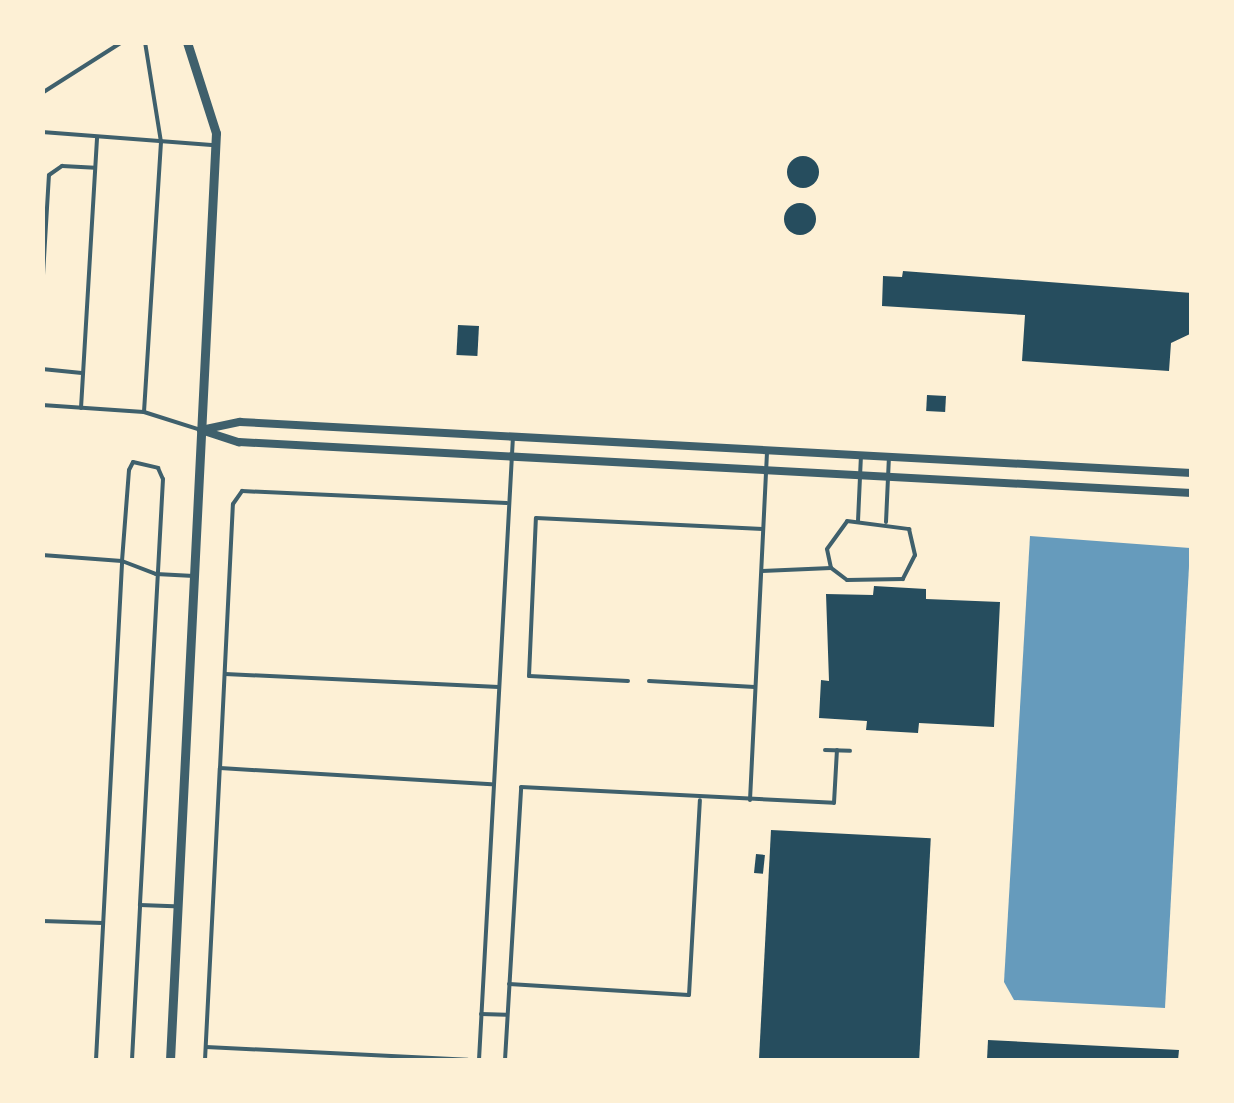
<!DOCTYPE html>
<html>
<head>
<meta charset="utf-8">
<style>
	body { margin:0 }
	#map { position:relative; width:1234px; height:1103px; overflow:hidden; background:#fdf0d5; font-family:Georgia,serif }
	div>[style] { position:absolute }
	.water>* { inset:0; background:#669bbc }
	.building>* { inset:0; background:#264d5e; transform-origin:0 0 }
	.round { border-radius:50% }
	.service>* { height:4px; margin:-2px; padding:0 2px; transform-origin:2px; border-radius:2px; background:#3f606c }
	.minor>* { height:8px; margin:-4px; padding:0 4px; transform-origin:4px; border-radius:4px; background:#3f606c }
	.tertiary>* { height:9px; margin:-4.5px; padding:0 4.5px; transform-origin:4.5px; border-radius:4.5px; background:#3f606c }
	span { translate:-50% -50%; white-space:nowrap; text-align:center; line-height:1.15; -webkit-text-stroke:9px #fdf0d5; paint-order:stroke }
	.frame { position:absolute; inset:0; border:45px solid #fdf0d5; pointer-events:none }
</style>
</head>
<body>
<div id="map">
	<div class="water">
		<i style="clip-path:polygon(1030px 536px,1190px 548px,1165px 1008px,1014px 1000px,1004px 982px)"></i>
	</div>
	<div class="building">
		<i class="round" style="left:787px;top:156px;width:32px;height:32px"></i>
		<i class="round" style="left:784px;top:203px;width:32px;height:32px"></i>
		<i style="clip-path:polygon(903px 271px,1192px 293px,1190px 334px,1171px 343px,1169px 371px,1022px 361px,1025px 315px,882px 306px,883px 276px,902px 277px)"></i>
		<i style="left:458px;top:325px;width:21px;height:30px;rotate:3deg"></i>
		<i style="left:927px;top:395px;width:19px;height:16px;rotate:3deg"></i>
		<i style="clip-path:polygon(874px 586px,926px 589px,926px 599px,1000px 602px,994px 727px,919px 723px,918px 733px,866px 730px,867px 721px,819px 718px,821px 680px,829px 681px,826px 594px,873px 595px)"></i>
		<i style="left:771px;top:830px;width:160px;height:230px;rotate:3deg"></i>
		<i style="left:756px;top:854px;width:9px;height:19px;rotate:6deg"></i>
		<i style="clip-path:polygon(988px 1040px,1179px 1050px,1178px 1060px,987px 1060px)"></i>
	</div>
	<div class="service">
		<i style="left:42px;top:93px;width:95px;rotate:-32.5deg"></i>
		<i style="left:42px;top:132px;width:170px;rotate:4.4deg"></i>
		<i style="left:42px;top:292px;width:117px;rotate:-86.6deg"></i>
		<i style="left:49px;top:175px;width:16px;rotate:-35deg"></i>
		<i style="left:62px;top:166px;width:33px;rotate:3deg"></i>
		<i style="left:42px;top:369px;width:40px;rotate:5.7deg"></i>
		<i style="left:42px;top:405px;width:102px;rotate:3.9deg"></i>
		<i style="left:144px;top:412px;width:60px;rotate:17.5deg"></i>
		<i style="left:81px;top:408px;width:271px;rotate:-86.6deg"></i>
		<i style="left:144px;top:412px;width:271px;rotate:-86.4deg"></i>
		<i style="left:161px;top:142px;width:101px;rotate:-99.1deg"></i>
		<i style="left:847px;top:521px;width:63px;rotate:7.4deg"></i>
		<i style="left:909px;top:529px;width:27px;rotate:77deg"></i>
		<i style="left:915px;top:555px;width:27px;rotate:117deg"></i>
		<i style="left:903px;top:579px;width:56px;rotate:179deg"></i>
		<i style="left:847px;top:580px;width:20px;rotate:-143deg"></i>
		<i style="left:831px;top:568px;width:19px;rotate:-102deg"></i>
		<i style="left:827px;top:549px;width:34px;rotate:-54deg"></i>
		<i style="left:858px;top:521px;width:66px;rotate:-87.4deg"></i>
		<i style="left:886px;top:522px;width:65px;rotate:-87.4deg"></i>
		<i style="left:42px;top:555px;width:80px;rotate:4.3deg"></i>
		<i style="left:122px;top:561px;width:91px;rotate:-85.6deg"></i>
		<i style="left:129px;top:470px;width:9px;rotate:-63deg"></i>
		<i style="left:133px;top:462px;width:26px;rotate:13deg"></i>
		<i style="left:158px;top:468px;width:12px;rotate:66deg"></i>
		<i style="left:163px;top:479px;width:427px;rotate:93.1deg"></i>
		<i style="left:140px;top:905px;width:34px;rotate:2deg"></i>
		<i style="left:762px;top:571px;width:69px;rotate:-2.5deg"></i>
		<i style="left:225px;top:674px;width:274px;rotate:2.7deg"></i>
		<i style="left:628px;top:681px;width:99px;rotate:-177.1deg"></i>
		<i style="left:529px;top:676px;width:158px;rotate:-87.5deg"></i>
		<i style="left:536px;top:518px;width:227px;rotate:2.8deg"></i>
		<i style="left:649px;top:681px;width:106px;rotate:3.2deg"></i>
		<i style="left:825px;top:750px;width:25px;rotate:2deg"></i>
		<i style="left:220px;top:768px;width:264px;rotate:-87.2deg"></i>
		<i style="left:233px;top:504px;width:16px;rotate:-55deg"></i>
		<i style="left:242px;top:491px;width:265px;rotate:2.6deg"></i>
		<i style="left:750px;top:800px;width:350px;rotate:-87.2deg"></i>
		<i style="left:42px;top:921px;width:61px;rotate:1.9deg"></i>
		<i style="left:509px;top:984px;width:180px;rotate:3.5deg"></i>
		<i style="left:689px;top:995px;width:195px;rotate:-86.8deg"></i>
		<i style="left:481px;top:1014px;width:25px;rotate:2deg"></i>
		<i style="left:206px;top:1047px;width:262px;rotate:2.8deg"></i>
		<i style="left:96px;top:1060px;width:500px;rotate:-87deg"></i>
		<i style="left:122px;top:561px;width:36px;rotate:21deg"></i>
		<i style="left:156px;top:574px;width:38px;rotate:3deg"></i>
		<i style="left:132px;top:1060px;width:155px;rotate:-87deg"></i>
		<i style="left:205px;top:1060px;width:292px;rotate:-87.1deg"></i>
		<i style="left:220px;top:768px;width:272px;rotate:3.4deg"></i>
		<i style="left:479px;top:1060px;width:624px;rotate:-86.88deg"></i>
		<i style="left:505px;top:1060px;width:273px;rotate:-86.6deg"></i>
		<i style="left:521px;top:787px;width:313px;rotate:2.9deg"></i>
		<i style="left:834px;top:803px;width:53px;rotate:-86.8deg"></i>
	</div>
	<div class="minor">
		<i style="left:206px;top:429px;width:35px;rotate:-12deg"></i>
		<i style="left:240px;top:422px;width:953px;rotate:3.07deg"></i>
		<i style="left:201px;top:430px;width:40px;rotate:18deg"></i>
		<i style="left:239px;top:442px;width:954px;rotate:3.06deg"></i>
	</div>
	<div class="tertiary">
		<i style="left:170px;top:1060px;width:928px;rotate:-87.16deg"></i>
		<i style="left:216px;top:133px;width:96px;rotate:-107.7deg"></i>
	</div>
	<div class="frame"></div>
</div>
</body>
</html>
